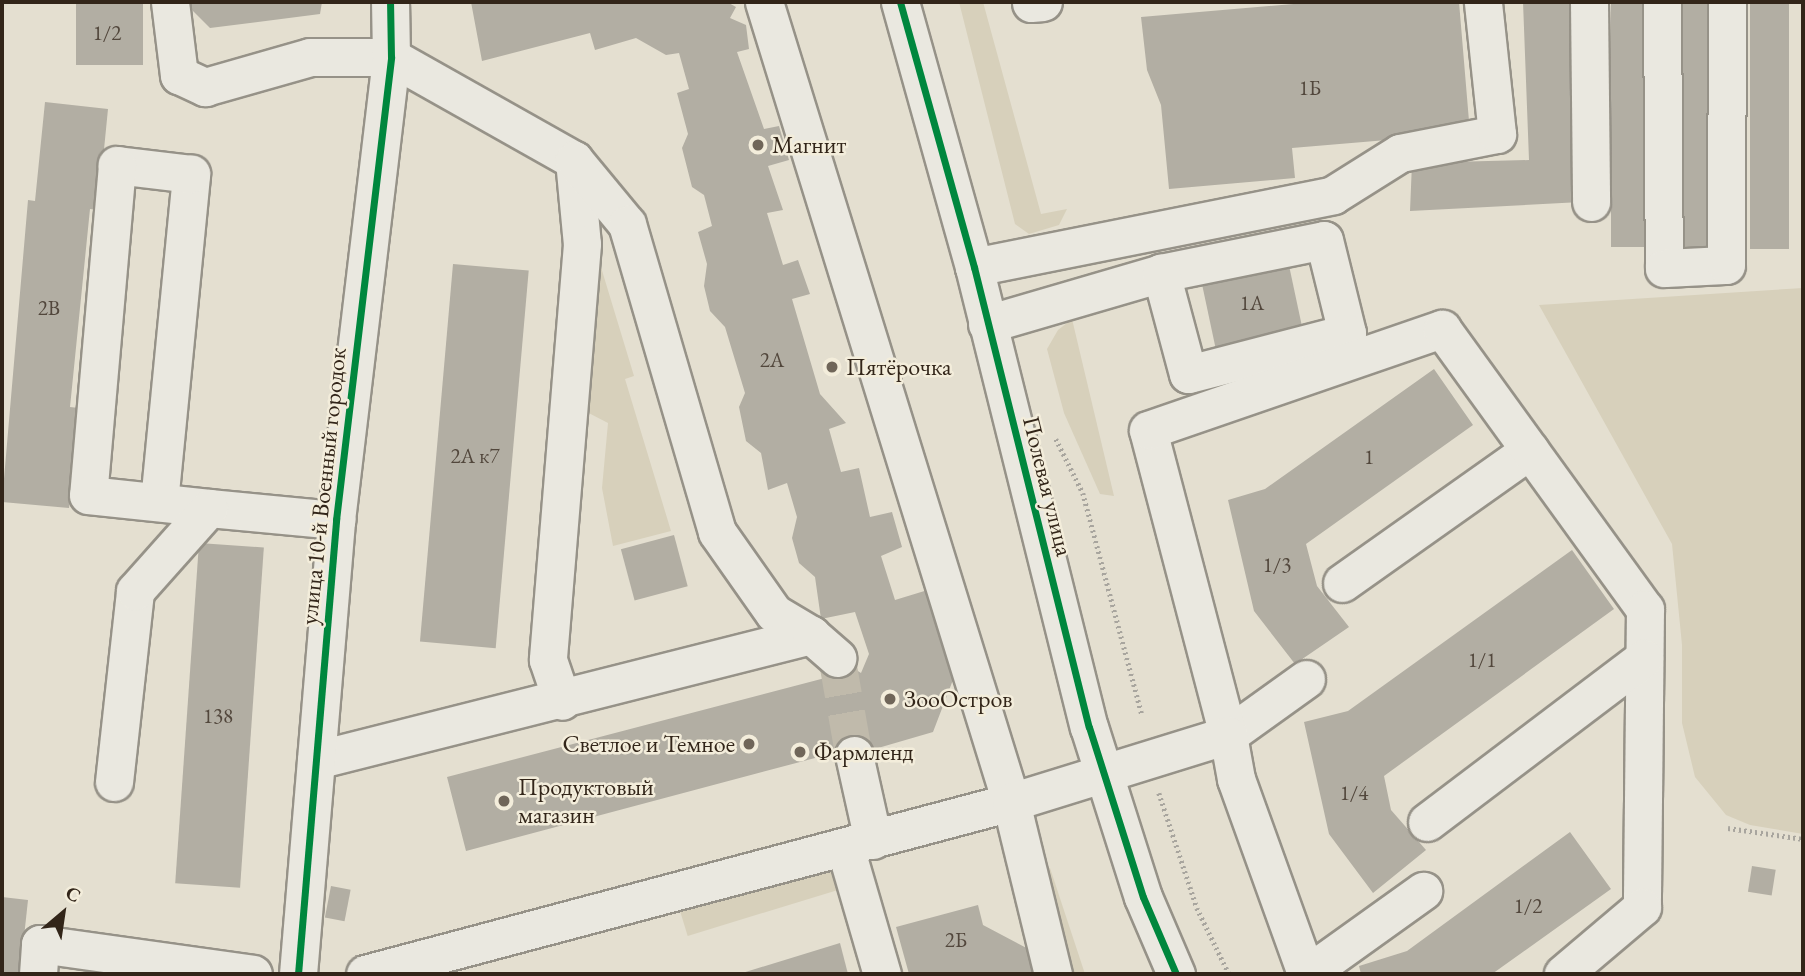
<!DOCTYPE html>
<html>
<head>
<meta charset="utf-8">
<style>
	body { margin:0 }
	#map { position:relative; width:1805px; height:976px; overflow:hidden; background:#e4dfd0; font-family:"EB Garamond",serif }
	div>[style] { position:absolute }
	.green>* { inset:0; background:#d7d0bb; transform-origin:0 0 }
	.building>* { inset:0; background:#b2aea3; transform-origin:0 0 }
	.minor-tunnel>* { height:37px; margin-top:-18.5px; transform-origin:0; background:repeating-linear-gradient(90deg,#c0baab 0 37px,transparent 0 55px) }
	.path>* { height:4.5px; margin-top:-2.25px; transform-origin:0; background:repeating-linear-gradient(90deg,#a8a59e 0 2px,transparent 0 5.5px) }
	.roads { filter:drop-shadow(2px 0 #969288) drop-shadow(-2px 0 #969288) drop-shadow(0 2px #969288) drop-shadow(0 -2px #969288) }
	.minor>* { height:37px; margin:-18.5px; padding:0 18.5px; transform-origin:18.5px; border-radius:18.5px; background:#eae8e0 }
	.cycleway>* { height:7px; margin:-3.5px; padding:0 3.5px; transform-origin:3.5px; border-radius:3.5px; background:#00873e }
	.dots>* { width:19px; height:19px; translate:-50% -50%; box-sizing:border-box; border:4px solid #f3eddb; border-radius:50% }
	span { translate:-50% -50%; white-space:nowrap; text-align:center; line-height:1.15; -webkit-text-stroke:5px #f3eddb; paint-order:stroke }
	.number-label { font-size:21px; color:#52473c }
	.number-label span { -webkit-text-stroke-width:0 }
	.poi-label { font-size:24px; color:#322519 }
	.left { translate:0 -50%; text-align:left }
	.right { translate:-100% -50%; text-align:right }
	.street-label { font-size:24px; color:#322519 }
	.frame { position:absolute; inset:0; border:4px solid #322519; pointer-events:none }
	.north { position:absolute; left:28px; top:878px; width:70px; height:70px; -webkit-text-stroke:5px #f3eddb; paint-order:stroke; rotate:29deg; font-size:19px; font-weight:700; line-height:28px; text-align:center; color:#322519 }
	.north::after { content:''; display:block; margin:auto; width:24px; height:32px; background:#322519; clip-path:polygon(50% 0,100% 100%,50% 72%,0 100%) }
</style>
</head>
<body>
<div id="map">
	<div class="green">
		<i style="clip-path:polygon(959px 2px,983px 2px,1041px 214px,1067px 209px,1059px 225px,1029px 234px,1015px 224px)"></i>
		<i style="clip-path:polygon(597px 254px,634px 376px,625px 379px,671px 531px,613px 546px,602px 488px,608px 423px,579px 408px)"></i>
		<i style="clip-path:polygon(1803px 288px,1803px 834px,1750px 825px,1726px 815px,1695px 777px,1682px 723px,1682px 645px,1672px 544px,1539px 305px)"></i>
		<i style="clip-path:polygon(1072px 319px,1114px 496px,1100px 494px,1064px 413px,1047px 349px,1058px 330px)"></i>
		<i style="left:830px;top:861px;width:30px;height:158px;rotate:73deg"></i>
		<i style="clip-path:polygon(1050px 868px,1085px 974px,1069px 974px,1040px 872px)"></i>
	</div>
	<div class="building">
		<i style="left:76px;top:2px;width:67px;height:63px"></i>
		<i style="clip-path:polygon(184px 2px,322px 2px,320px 14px,210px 28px)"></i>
		<i style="clip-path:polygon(471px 2px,727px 2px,736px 7px,730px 18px,746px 25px,749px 49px,737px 52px,764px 129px,779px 126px,789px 160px,768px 166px,783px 210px,767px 213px,783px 265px,798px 260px,810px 294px,792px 299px,820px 394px,846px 423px,829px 429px,841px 472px,859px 468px,870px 517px,892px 512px,902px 547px,881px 556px,895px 600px,931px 589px,956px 672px,933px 732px,854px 755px,845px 750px,466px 851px,447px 777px,825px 678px,826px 683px,837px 658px,861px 673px,869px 654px,855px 612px,821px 619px,815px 577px,799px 563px,792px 538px,797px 517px,787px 483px,768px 490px,761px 453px,746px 441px,739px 407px,745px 393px,725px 327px,710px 311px,704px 286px,707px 264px,698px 232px,712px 226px,704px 195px,692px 187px,682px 148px,688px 134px,677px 93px,689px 89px,679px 53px,666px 55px,636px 38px,595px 50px,590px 33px,482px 61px)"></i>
		<i style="clip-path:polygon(1317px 2px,1459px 2px,1470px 133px,1292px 148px,1295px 178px,1169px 189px,1161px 105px,1147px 70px,1141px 17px)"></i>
		<i style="clip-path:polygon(1523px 2px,1575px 2px,1581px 202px,1410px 211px,1412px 163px,1529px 160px)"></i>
		<i style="left:1611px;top:2px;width:36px;height:245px"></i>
		<i style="left:1674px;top:2px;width:35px;height:254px"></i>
		<i style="left:1750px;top:2px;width:39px;height:247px"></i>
		<i style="clip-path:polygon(45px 102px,108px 109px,98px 210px,90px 209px,70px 407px,79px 408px,69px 508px,2px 502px,28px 200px,35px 201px)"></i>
		<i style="left:1287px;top:256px;width:77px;height:89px;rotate:78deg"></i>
		<i style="left:453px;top:264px;width:76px;height:379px;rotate:5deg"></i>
		<i style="clip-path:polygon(1434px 369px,1473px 425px,1306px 544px,1317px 586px,1349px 627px,1295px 664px,1254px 611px,1228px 500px,1265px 489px)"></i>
		<i style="left:674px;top:535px;width:53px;height:55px;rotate:75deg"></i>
		<i style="left:199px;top:543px;width:65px;height:341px;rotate:4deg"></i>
		<i style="clip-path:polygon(1572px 550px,1614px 609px,1384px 776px,1391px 810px,1426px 850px,1373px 893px,1329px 834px,1304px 722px,1348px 711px)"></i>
		<i style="clip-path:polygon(1570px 832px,1611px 889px,1492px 974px,1361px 974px,1359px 966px,1407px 951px)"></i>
		<i style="left:1752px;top:866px;width:24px;height:26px;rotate:9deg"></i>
		<i style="left:331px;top:886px;width:20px;height:32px;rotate:11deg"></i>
		<i style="clip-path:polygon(2px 897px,28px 900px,20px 974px,2px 974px)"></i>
		<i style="clip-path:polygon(978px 905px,983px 925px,1036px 953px,1040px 974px,909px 974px,896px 927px)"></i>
		<i style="clip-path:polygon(840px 943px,848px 974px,739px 974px)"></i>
	</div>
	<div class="minor-tunnel">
		<i style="left:837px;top:658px;width:98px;rotate:80.1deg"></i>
	</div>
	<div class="path">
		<i style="left:1056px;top:439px;width:60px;rotate:63.4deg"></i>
		<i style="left:1083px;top:493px;width:229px;rotate:75.1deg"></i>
		<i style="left:1159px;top:793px;width:121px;rotate:71.7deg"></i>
		<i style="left:1197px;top:908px;width:73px;rotate:64.1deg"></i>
		<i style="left:1728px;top:828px;width:76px;rotate:8.3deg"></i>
	</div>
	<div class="roads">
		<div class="minor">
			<i style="left:170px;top:2px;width:74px;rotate:83deg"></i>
			<i style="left:179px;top:75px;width:29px;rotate:25deg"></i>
			<i style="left:205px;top:87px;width:109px;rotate:-15.9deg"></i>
			<i style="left:310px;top:57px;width:81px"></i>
			<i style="left:391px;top:57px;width:210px;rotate:29.4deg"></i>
			<i style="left:574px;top:160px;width:84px;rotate:84.6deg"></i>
			<i style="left:582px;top:244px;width:417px;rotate:94.7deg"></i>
			<i style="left:548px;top:660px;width:43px;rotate:71.1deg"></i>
			<i style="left:764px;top:2px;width:837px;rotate:72.84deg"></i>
			<i style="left:1011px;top:802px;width:177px;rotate:76.3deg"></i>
			<i style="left:900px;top:2px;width:275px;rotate:74.4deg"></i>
			<i style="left:974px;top:267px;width:474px;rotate:76deg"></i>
			<i style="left:1089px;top:727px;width:178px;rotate:72.4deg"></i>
			<i style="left:1143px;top:897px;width:84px;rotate:66.8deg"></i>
			<i style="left:1589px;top:2px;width:200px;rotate:89.4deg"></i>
			<i style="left:1662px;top:2px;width:266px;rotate:89.6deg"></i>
			<i style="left:1664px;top:268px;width:62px;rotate:-2.8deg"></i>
			<i style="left:1726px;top:265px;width:263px;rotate:-89.8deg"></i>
			<i style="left:1031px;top:3px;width:12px;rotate:-5deg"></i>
			<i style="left:574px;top:160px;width:83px;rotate:50.4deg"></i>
			<i style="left:627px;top:224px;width:321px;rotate:73.7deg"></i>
			<i style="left:717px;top:532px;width:99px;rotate:54.9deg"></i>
			<i style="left:774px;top:613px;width:43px;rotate:30.7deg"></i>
			<i style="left:974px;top:267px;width:366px;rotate:-11.3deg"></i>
			<i style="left:1333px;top:195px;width:79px;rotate:-32.1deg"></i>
			<i style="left:1400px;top:153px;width:99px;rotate:-11.1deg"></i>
			<i style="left:1497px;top:134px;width:133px;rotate:-96.1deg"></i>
			<i style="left:987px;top:324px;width:181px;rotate:-16.3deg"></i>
			<i style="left:1161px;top:273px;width:166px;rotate:-11.4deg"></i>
			<i style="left:1324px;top:240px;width:96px;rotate:76.1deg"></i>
			<i style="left:1347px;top:333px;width:164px;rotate:165.5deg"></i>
			<i style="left:1188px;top:374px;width:105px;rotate:-105deg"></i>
			<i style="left:159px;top:502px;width:330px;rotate:-84.4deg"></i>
			<i style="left:191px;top:174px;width:75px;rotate:-173.1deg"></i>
			<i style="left:117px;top:165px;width:331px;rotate:95deg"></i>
			<i style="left:88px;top:495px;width:122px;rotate:6.1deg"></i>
			<i style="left:209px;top:508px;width:128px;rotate:5.4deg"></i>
			<i style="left:1342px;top:583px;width:230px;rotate:-35.3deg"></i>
			<i style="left:1306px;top:679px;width:96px;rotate:144.3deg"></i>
			<i style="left:1228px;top:735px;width:315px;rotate:-104.7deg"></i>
			<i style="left:1148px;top:430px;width:311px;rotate:-19deg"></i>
			<i style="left:1442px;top:329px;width:346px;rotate:54.1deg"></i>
			<i style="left:1645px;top:609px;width:298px;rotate:90.6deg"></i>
			<i style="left:1642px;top:907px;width:104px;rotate:139.7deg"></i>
			<i style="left:854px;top:755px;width:87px;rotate:77.4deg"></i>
			<i style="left:316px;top:760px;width:511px;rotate:-14.17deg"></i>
			<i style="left:811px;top:635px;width:35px;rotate:41deg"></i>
			<i style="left:114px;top:782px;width:192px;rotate:-83.7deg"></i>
			<i style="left:135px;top:591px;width:111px;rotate:-48.3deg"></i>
			<i style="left:1427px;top:822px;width:272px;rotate:-37.1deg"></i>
			<i style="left:845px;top:847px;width:132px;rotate:73.8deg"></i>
			<i style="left:38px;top:974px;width:30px;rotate:-86deg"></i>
			<i style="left:40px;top:944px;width:215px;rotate:8deg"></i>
			<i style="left:298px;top:974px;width:456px;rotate:-85.2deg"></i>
			<i style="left:336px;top:520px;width:466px;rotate:-83.2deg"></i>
			<i style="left:391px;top:57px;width:55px;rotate:-91deg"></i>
			<i style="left:365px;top:974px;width:669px;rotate:-14.91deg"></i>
			<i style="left:1011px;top:802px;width:227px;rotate:-17.2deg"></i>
			<i style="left:1228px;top:735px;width:45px;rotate:79.7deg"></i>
			<i style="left:1236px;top:779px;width:206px;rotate:70.2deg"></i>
			<i style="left:1307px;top:974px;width:143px;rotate:-35.6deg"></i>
		</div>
	</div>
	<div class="cycleway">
		<i style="left:900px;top:2px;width:275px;rotate:74.4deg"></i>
		<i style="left:974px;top:267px;width:474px;rotate:76deg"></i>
		<i style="left:1089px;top:727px;width:178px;rotate:72.4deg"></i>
		<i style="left:1143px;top:897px;width:84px;rotate:66.8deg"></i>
		<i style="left:298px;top:974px;width:456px;rotate:-85.2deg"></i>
		<i style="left:336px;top:520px;width:466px;rotate:-83.2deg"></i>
		<i style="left:391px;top:57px;width:55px;rotate:-91deg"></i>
	</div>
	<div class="dots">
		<i style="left:758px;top:145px;background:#706659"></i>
		<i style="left:832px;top:367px;background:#706659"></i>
		<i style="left:890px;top:699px;background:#706659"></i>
		<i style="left:749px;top:744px;background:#706659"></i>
		<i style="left:800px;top:752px;background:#706659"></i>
		<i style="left:504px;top:801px;background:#706659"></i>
	</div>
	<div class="number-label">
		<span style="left:107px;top:33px">1/2</span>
		<span style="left:1310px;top:88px">1Б</span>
		<span style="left:1252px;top:303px">1А</span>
		<span style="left:49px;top:308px">2В</span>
		<span style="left:772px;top:360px">2А</span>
		<span style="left:475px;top:456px">2А к7</span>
		<span style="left:1369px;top:457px">1</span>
		<span style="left:1277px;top:565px">1/3</span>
		<span style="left:1482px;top:660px">1/1</span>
		<span style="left:218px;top:716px">138</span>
		<span style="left:1354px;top:793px">1/4</span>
		<span style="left:1528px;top:906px">1/2</span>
		<span style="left:956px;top:940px">2Б</span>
	</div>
	<div class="poi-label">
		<span class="left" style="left:772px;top:145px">Магнит</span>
		<span class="left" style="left:846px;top:367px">Пятёрочка</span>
		<span class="left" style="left:904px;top:699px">ЗооОстров</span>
		<span class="right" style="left:735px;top:744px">Светлое и Темное</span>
		<span class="left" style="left:814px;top:752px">Фармленд</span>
		<span class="left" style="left:518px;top:801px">Продуктовый<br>магазин</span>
	</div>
	<div class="street-label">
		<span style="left:323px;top:486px;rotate:-84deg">улица 10-й Военный городок</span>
		<span style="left:1048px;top:486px;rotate:76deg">Полевая улица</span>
	</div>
	<div class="frame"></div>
	<div class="north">С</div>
</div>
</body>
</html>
